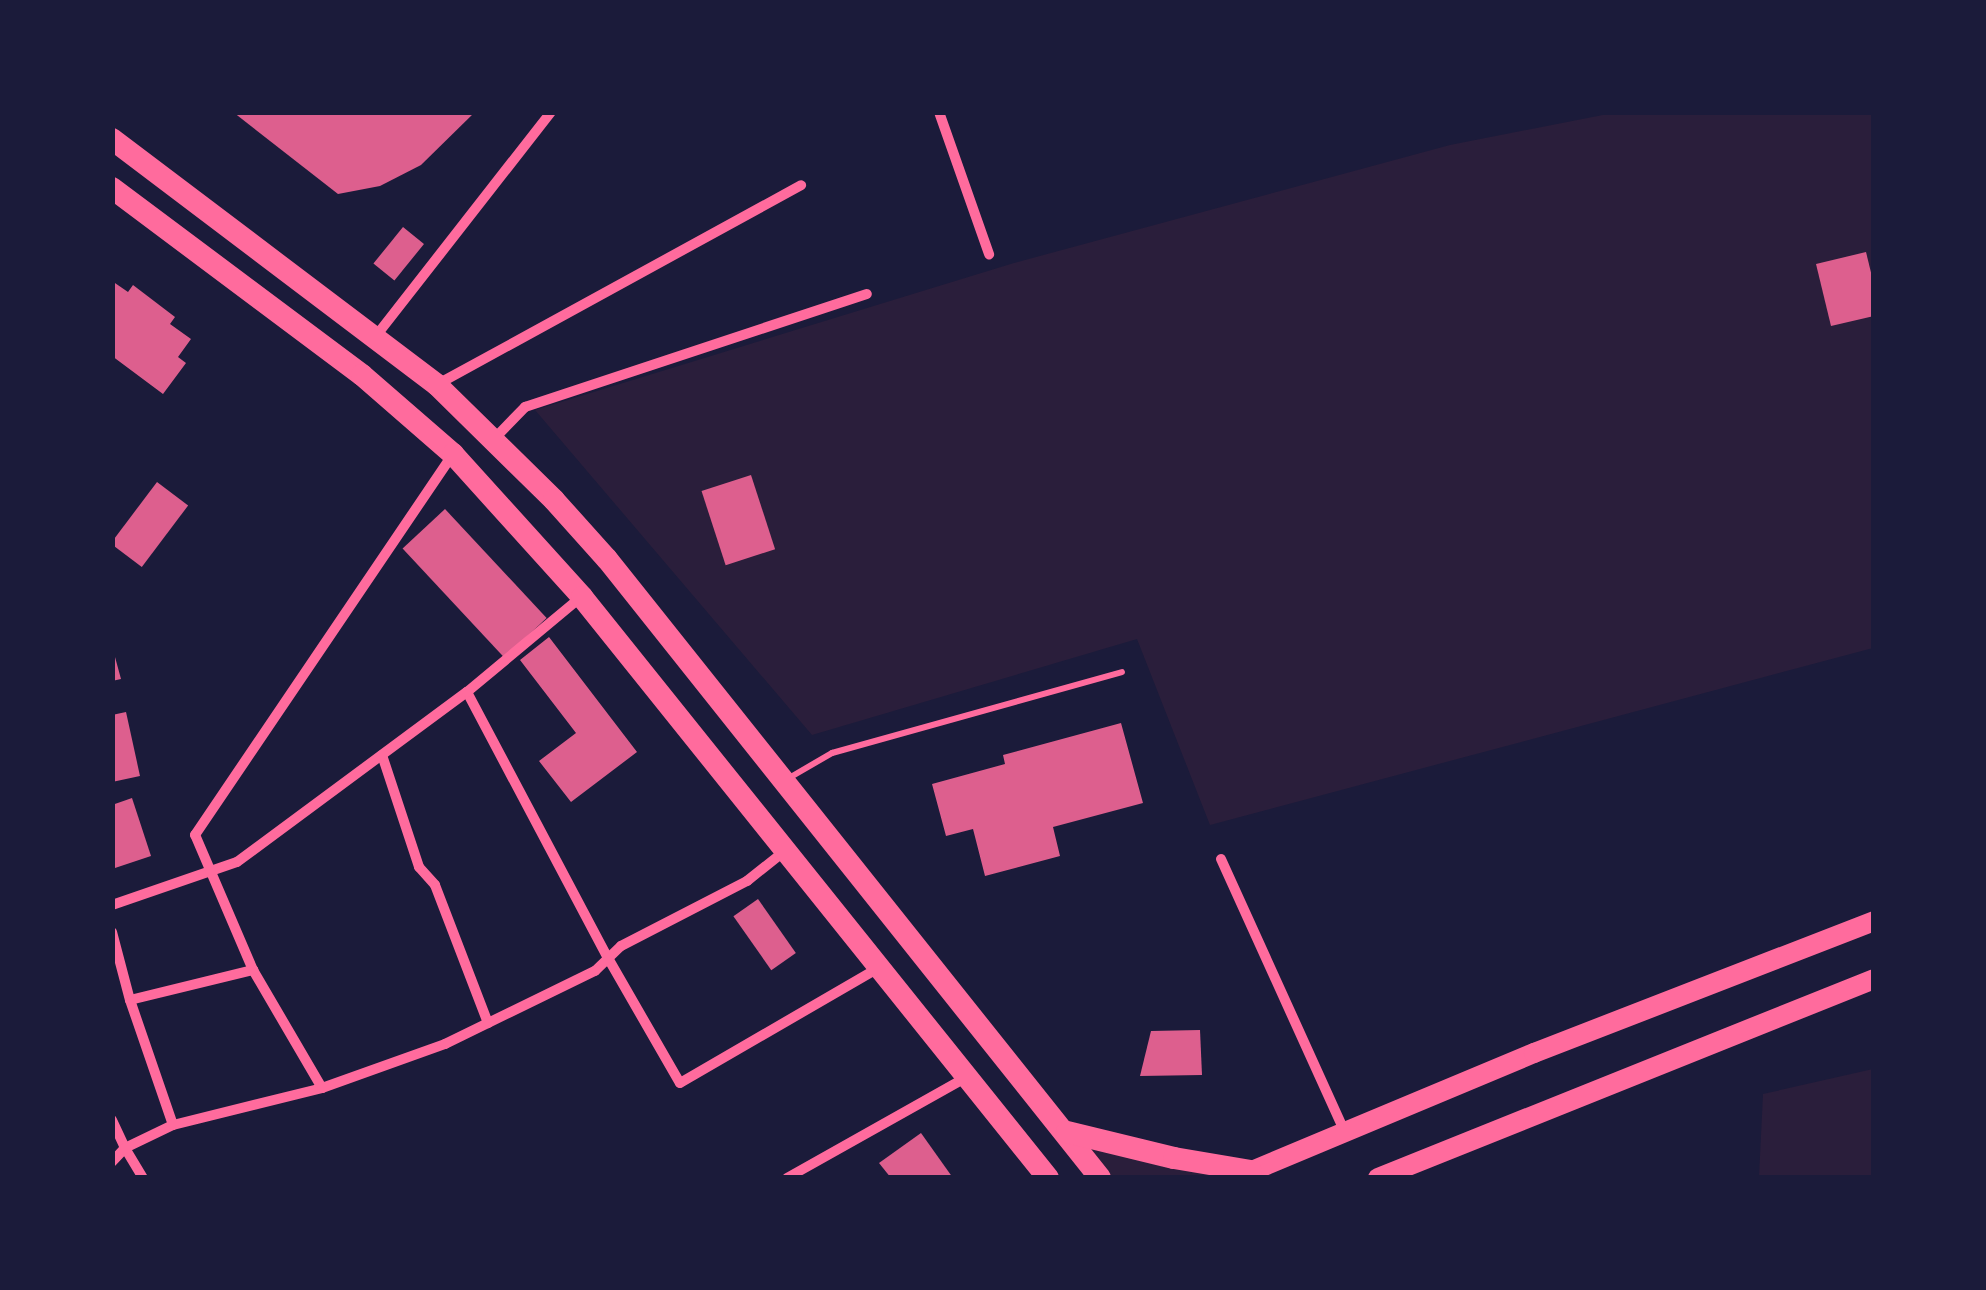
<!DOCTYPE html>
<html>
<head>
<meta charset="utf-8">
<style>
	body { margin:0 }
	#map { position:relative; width:1986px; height:1290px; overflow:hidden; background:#1b1b3a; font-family:"Exo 2",sans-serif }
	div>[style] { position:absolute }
	.green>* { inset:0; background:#2a1e3b }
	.building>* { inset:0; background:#dd5f8e; transform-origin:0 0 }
	.service>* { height:6px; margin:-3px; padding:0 3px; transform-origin:3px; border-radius:3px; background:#ff6b9d }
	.minor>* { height:10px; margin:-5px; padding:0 5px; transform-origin:5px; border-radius:5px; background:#ff6b9d }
	.secondary>* { height:20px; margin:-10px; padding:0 10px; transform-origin:10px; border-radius:10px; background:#ff6b9d }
	.primary>* { height:22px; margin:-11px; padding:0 11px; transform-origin:11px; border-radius:11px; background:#ff6b9d }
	span { translate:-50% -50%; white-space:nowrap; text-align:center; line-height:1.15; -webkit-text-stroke:8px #1b1b3a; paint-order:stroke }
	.frame { position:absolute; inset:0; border:115px solid #1b1b3a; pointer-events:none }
</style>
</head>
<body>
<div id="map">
	<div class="green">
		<i style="clip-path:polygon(1613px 113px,1873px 113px,1873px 648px,1210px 825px,1137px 639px,812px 735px,535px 410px,1014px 263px,1450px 145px)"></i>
		<i style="clip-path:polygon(1873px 1069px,1873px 1177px,1759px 1177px,1763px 1094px)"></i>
		<i style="clip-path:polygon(1087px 1147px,1223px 1175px,1106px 1177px)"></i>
	</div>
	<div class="building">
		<i style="clip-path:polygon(233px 112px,475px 112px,421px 165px,380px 186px,338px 194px)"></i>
		<i style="left:403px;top:227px;width:27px;height:47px;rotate:39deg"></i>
		<i style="clip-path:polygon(1866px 252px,1874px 285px,1874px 316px,1831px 326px,1816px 264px)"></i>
		<i style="clip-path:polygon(112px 281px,128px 292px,133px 285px,175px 317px,170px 324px,191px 339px,178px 357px,186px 363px,163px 394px,112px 356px)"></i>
		<i style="left:751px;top:475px;width:78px;height:52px;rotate:72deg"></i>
		<i style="left:157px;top:482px;width:39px;height:77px;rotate:37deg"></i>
		<i style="left:445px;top:509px;width:149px;height:58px;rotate:47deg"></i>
		<i style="clip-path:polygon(549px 637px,637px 752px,571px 802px,539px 761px,576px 733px,520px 660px)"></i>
		<i style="clip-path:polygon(112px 646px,121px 679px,112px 681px)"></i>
		<i style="clip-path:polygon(126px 712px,140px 776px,112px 782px,112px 715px)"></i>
		<i style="clip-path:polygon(1121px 723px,1143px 803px,1053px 827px,1060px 856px,985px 876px,973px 829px,946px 836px,932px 784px,1005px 764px,1003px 755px)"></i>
		<i style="clip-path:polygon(132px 798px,151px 856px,112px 869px,112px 805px)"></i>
		<i style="left:758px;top:899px;width:66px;height:30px;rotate:55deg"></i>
		<i style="clip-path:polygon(1200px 1030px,1202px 1075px,1140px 1076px,1151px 1031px)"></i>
		<i style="clip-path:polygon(921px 1133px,953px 1178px,891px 1178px,879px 1163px)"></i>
	</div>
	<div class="service">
		<i style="left:789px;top:778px;width:50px;rotate:-30.2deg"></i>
		<i style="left:832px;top:753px;width:301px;rotate:-15.6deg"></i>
	</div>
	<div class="minor">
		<i style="left:939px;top:112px;width:151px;rotate:70.6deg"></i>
		<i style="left:376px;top:336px;width:284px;rotate:-52deg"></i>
		<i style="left:438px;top:384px;width:414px;rotate:-28.7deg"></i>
		<i style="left:494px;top:439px;width:45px;rotate:-45.9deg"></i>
		<i style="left:525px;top:407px;width:360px;rotate:-18.3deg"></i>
		<i style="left:467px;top:692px;width:301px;rotate:62.1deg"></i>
		<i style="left:608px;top:958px;width:144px;rotate:60.1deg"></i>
		<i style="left:680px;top:1083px;width:231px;rotate:-30.1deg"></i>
		<i style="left:382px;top:755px;width:118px;rotate:71.7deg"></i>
		<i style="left:419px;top:867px;width:24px;rotate:48deg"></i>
		<i style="left:435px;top:885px;width:148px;rotate:69deg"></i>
		<i style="left:1221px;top:859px;width:300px;rotate:65.6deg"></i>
		<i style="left:112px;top:905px;width:132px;rotate:-19deg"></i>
		<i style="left:237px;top:862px;width:286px;rotate:-36.5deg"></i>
		<i style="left:467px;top:692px;width:148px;rotate:-39.8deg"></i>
		<i style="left:112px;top:932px;width:70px;rotate:75.2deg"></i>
		<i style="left:130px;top:1000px;width:132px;rotate:71deg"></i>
		<i style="left:130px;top:1000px;width:127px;rotate:-13.7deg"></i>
		<i style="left:322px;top:1088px;width:137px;rotate:-120.3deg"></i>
		<i style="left:253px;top:970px;width:147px;rotate:-113.2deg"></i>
		<i style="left:195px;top:835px;width:460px;rotate:-55.9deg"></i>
		<i style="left:112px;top:1120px;width:31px;rotate:65deg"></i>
		<i style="left:125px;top:1148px;width:19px;rotate:133deg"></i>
		<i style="left:143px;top:1178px;width:35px;rotate:-121deg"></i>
		<i style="left:125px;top:1148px;width:53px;rotate:-25.6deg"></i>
		<i style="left:173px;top:1125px;width:154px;rotate:-13.9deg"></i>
		<i style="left:322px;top:1088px;width:131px;rotate:-19.7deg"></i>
		<i style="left:445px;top:1044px;width:167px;rotate:-26deg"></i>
		<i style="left:595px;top:971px;width:36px;rotate:-44deg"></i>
		<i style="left:621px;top:946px;width:142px;rotate:-27.3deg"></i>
		<i style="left:747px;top:881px;width:50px;rotate:-38.5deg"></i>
		<i style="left:787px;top:1178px;width:206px;rotate:-29.3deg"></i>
	</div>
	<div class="secondary">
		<i style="left:1240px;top:1176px;width:319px;rotate:-22.7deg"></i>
		<i style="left:1534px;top:1053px;width:365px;rotate:-21.2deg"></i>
		<i style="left:1378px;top:1178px;width:534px;rotate:-21.86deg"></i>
	</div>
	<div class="primary">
		<i style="left:112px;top:139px;width:408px;rotate:37.1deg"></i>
		<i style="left:437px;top:385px;width:164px;rotate:44.5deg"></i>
		<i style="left:554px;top:500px;width:79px;rotate:48.1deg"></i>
		<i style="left:607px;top:559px;width:791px;rotate:51.46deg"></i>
		<i style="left:112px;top:188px;width:312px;rotate:36.8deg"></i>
		<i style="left:362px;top:375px;width:121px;rotate:41deg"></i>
		<i style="left:453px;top:454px;width:193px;rotate:47.9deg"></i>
		<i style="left:582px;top:597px;width:745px;rotate:51.27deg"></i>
		<i style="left:1067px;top:1132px;width:110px;rotate:13.7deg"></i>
		<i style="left:1174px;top:1158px;width:78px;rotate:9.6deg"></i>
	</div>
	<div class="frame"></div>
</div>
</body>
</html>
